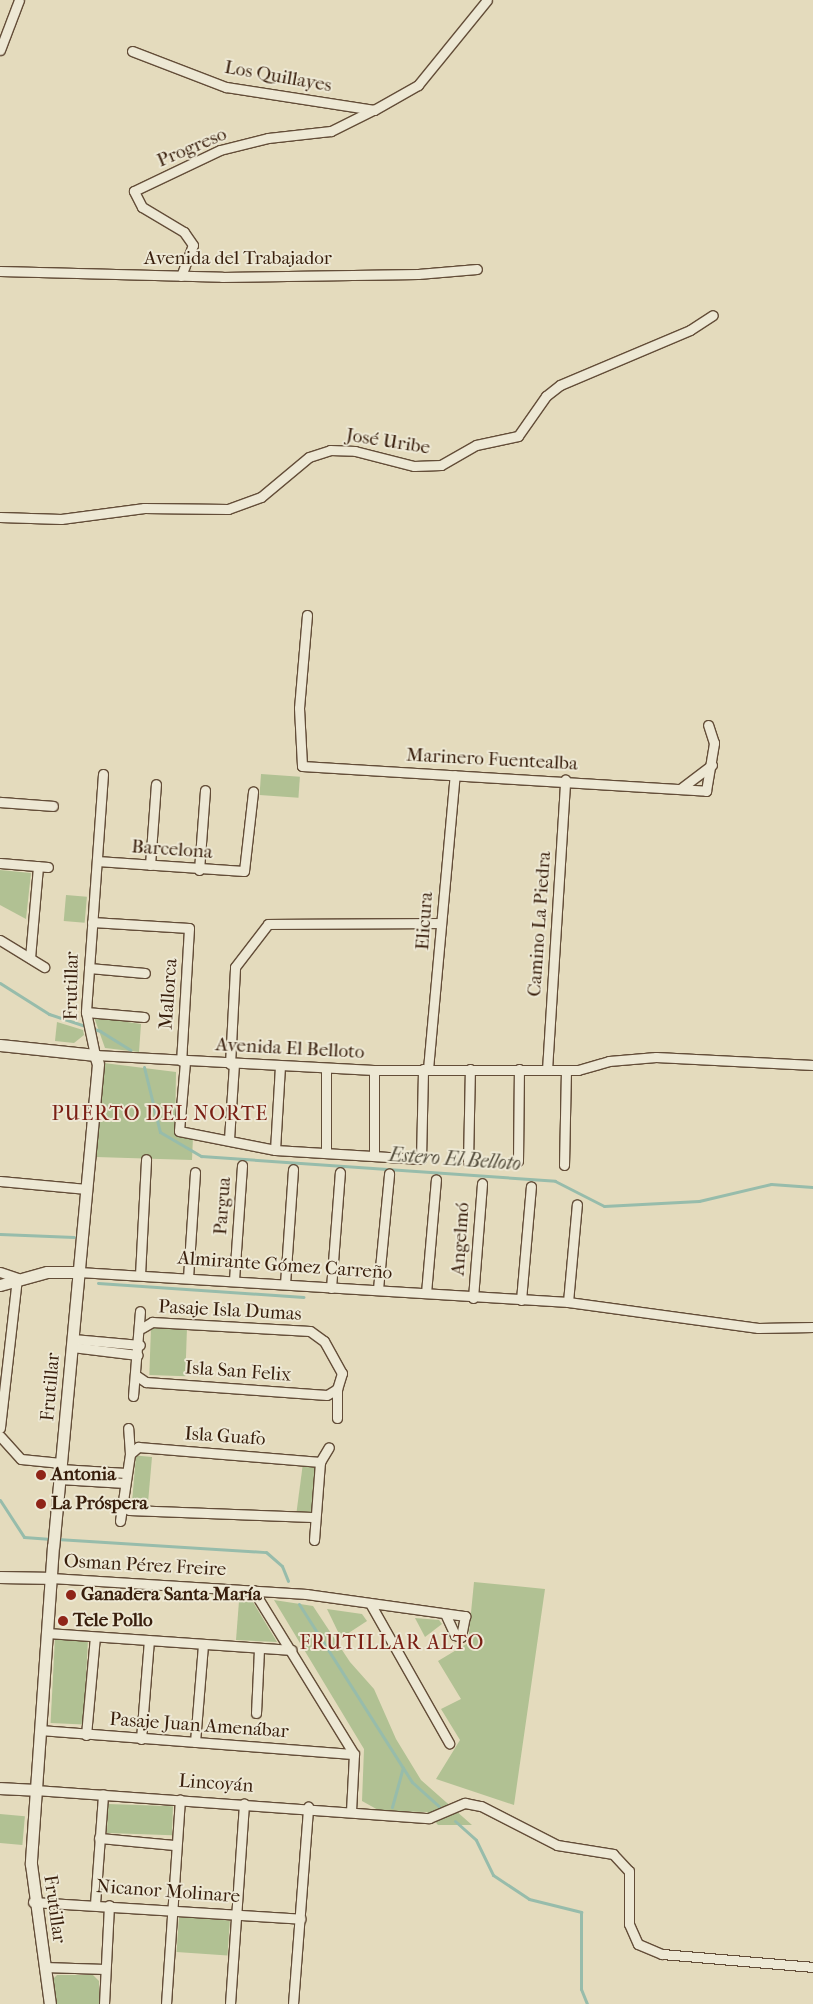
<!DOCTYPE html>
<html>
<head>
<meta charset="utf-8">
<style>
	body { margin:0 }
	#map { position:relative; width:813px; height:2004px; overflow:hidden; background:#e4dbbd; font-family:"IM FELL French Canon",serif }
	div>[style] { position:absolute }
	.green>* { inset:0; background:#b1c193; transform-origin:0 0 }
	.stream>* { height:3px; margin:-1.5px; padding:0 1.5px; transform-origin:1.5px; border-radius:1.5px; background:#97bcab }
	.roads { filter:drop-shadow(1px 0 #634d38) drop-shadow(-1px 0 #634d38) drop-shadow(0 1px #634d38) drop-shadow(0 -1px #634d38) }
	.minor>* { height:9px; margin:-4.5px; padding:0 4.5px; transform-origin:4.5px; border-radius:4.5px; background:#ede8d4 }
	.tertiary>* { height:11px; margin:-5.5px; padding:0 5.5px; transform-origin:5.5px; border-radius:5.5px; background:#ede8d4 }
	.dots>* { width:14px; height:14px; translate:-50% -50%; box-sizing:border-box; border:2px solid #ede8d4; border-radius:50% }
	span { translate:-50% -50%; white-space:nowrap; text-align:center; line-height:1.15; -webkit-text-stroke:4px #ede8d4; paint-order:stroke }
	.street-label { font-size:19px; color:#381e0c }
	.poi-label { font-size:19px; color:#381e0c; font-weight:700 }
	.left { translate:0 -50%; text-align:left }
	.neighbourhood-label { font-size:20px; color:#7a1f14; letter-spacing:1px }
	.water-label { font-size:20px; color:#544d3c; font-style:italic }
</style>
</head>
<body>
<div id="map">
	<div class="green">
		<i style="left:261px;top:774px;width:39px;height:21px;rotate:4deg"></i>
		<i style="clip-path:polygon(0 870px,31px 873px,26px 919px,0 905px)"></i>
		<i style="left:66px;top:895px;width:21px;height:26px;rotate:5deg"></i>
		<i style="clip-path:polygon(94px 1017px,141px 1024px,139px 1052px,105px 1048px)"></i>
		<i style="clip-path:polygon(57px 1022px,83px 1030px,84px 1035px,74px 1043px,55px 1041px)"></i>
		<i style="clip-path:polygon(104px 1063px,176px 1072px,175px 1135px,193px 1137px,192px 1160px,96px 1157px)"></i>
		<i style="left:151px;top:1327px;width:36px;height:48px;rotate:2deg"></i>
		<i style="left:152px;top:1457px;width:46px;height:16px;rotate:95deg"></i>
		<i style="clip-path:polygon(303px 1463px,318px 1467px,311px 1514px,296px 1516px)"></i>
		<i style="clip-path:polygon(474px 1582px,545px 1589px,514px 1805px,436px 1779px,460px 1740px,441px 1709px,461px 1699px,438px 1661px,468px 1643px)"></i>
		<i style="clip-path:polygon(274px 1600px,313px 1606px,350px 1662px,374px 1689px,396px 1739px,421px 1780px,472px 1825px,438px 1825px,427px 1812px,380px 1811px,362px 1801px,364px 1749px)"></i>
		<i style="clip-path:polygon(239px 1601px,253px 1602px,277px 1642px,236px 1640px)"></i>
		<i style="clip-path:polygon(327px 1609px,362px 1614px,367px 1621px,341px 1638px)"></i>
		<i style="clip-path:polygon(415px 1618px,439px 1620px,442px 1624px,425px 1637px)"></i>
		<i style="left:55px;top:1638px;width:33px;height:85px;rotate:3deg"></i>
		<i style="left:108px;top:1804px;width:65px;height:29px;rotate:2deg"></i>
		<i style="left:0;top:1814px;width:25px;height:29px;rotate:5deg"></i>
		<i style="left:179px;top:1917px;width:51px;height:35px;rotate:4deg"></i>
		<i style="clip-path:polygon(57px 1975px,93px 1975px,99px 1981px,99px 2004px,56px 2004px,53px 1979px)"></i>
	</div>
	<div class="stream">
		<i style="left:0;top:983px;width:58px;rotate:32.3deg"></i>
		<i style="left:49px;top:1014px;width:54px;rotate:18.4deg"></i>
		<i style="left:100px;top:1031px;width:36px;rotate:32deg"></i>
		<i style="left:144px;top:1067px;width:67px;rotate:76.2deg"></i>
		<i style="left:160px;top:1132px;width:48px;rotate:30.3deg"></i>
		<i style="left:201px;top:1156px;width:355px;rotate:4deg"></i>
		<i style="left:555px;top:1181px;width:55px;rotate:27deg"></i>
		<i style="left:604px;top:1206px;width:95px;rotate:-3deg"></i>
		<i style="left:699px;top:1201px;width:74px;rotate:-13.3deg"></i>
		<i style="left:771px;top:1184px;width:42px;rotate:4.1deg"></i>
		<i style="left:0;top:1234px;width:74px;rotate:2.3deg"></i>
		<i style="left:98px;top:1283px;width:206px;rotate:3.9deg"></i>
		<i style="left:0;top:1500px;width:44px;rotate:57deg"></i>
		<i style="left:24px;top:1537px;width:27px;rotate:4deg"></i>
		<i style="left:57px;top:1539px;width:209px;rotate:3.6deg"></i>
		<i style="left:266px;top:1552px;width:21px;rotate:41deg"></i>
		<i style="left:282px;top:1566px;width:16px;rotate:68deg"></i>
		<i style="left:299px;top:1604px;width:211px;rotate:57.6deg"></i>
		<i style="left:412px;top:1782px;width:36px;rotate:42deg"></i>
		<i style="left:392px;top:1807px;width:41px;rotate:-74.6deg"></i>
		<i style="left:455px;top:1821px;width:28px;rotate:42deg"></i>
		<i style="left:476px;top:1840px;width:39px;rotate:64deg"></i>
		<i style="left:493px;top:1875px;width:43px;rotate:33.7deg"></i>
		<i style="left:529px;top:1899px;width:54px;rotate:14deg"></i>
		<i style="left:581px;top:1912px;width:77px;rotate:90deg"></i>
		<i style="left:581px;top:1989px;width:16px;rotate:68deg"></i>
	</div>
	<div class="roads">
		<div class="minor">
			<i style="left:0;top:50px;width:53px;rotate:-69.2deg"></i>
			<i style="left:132px;top:51px;width:101px;rotate:21deg"></i>
			<i style="left:226px;top:87px;width:150px;rotate:8.8deg"></i>
			<i style="left:374px;top:110px;width:51px;rotate:-29.6deg"></i>
			<i style="left:418px;top:85px;width:109px;rotate:-50.9deg"></i>
			<i style="left:0;top:271px;width:222px;rotate:1.5deg"></i>
			<i style="left:222px;top:277px;width:196px;rotate:-0.9deg"></i>
			<i style="left:418px;top:274px;width:59px;rotate:-4.8deg"></i>
			<i style="left:181px;top:276px;width:33px;rotate:-69deg"></i>
			<i style="left:193px;top:245px;width:16px;rotate:-125deg"></i>
			<i style="left:184px;top:232px;width:49px;rotate:-149.2deg"></i>
			<i style="left:142px;top:207px;width:18px;rotate:-117deg"></i>
			<i style="left:134px;top:191px;width:95px;rotate:-25.5deg"></i>
			<i style="left:220px;top:150px;width:49px;rotate:-14deg"></i>
			<i style="left:268px;top:138px;width:63px;rotate:-6.3deg"></i>
			<i style="left:331px;top:131px;width:47px;rotate:-26.6deg"></i>
			<i style="left:0;top:517px;width:61px;rotate:1.9deg"></i>
			<i style="left:61px;top:519px;width:84px;rotate:-7.5deg"></i>
			<i style="left:144px;top:508px;width:84px;rotate:0.7deg"></i>
			<i style="left:228px;top:509px;width:35px;rotate:-20deg"></i>
			<i style="left:261px;top:497px;width:62px;rotate:-39.8deg"></i>
			<i style="left:309px;top:457px;width:22px;rotate:-18deg"></i>
			<i style="left:330px;top:450px;width:25px;rotate:2deg"></i>
			<i style="left:355px;top:451px;width:61px;rotate:14.3deg"></i>
			<i style="left:414px;top:466px;width:27px;rotate:-2deg"></i>
			<i style="left:441px;top:465px;width:40px;rotate:-29.7deg"></i>
			<i style="left:476px;top:445px;width:43px;rotate:-12.1deg"></i>
			<i style="left:518px;top:436px;width:49px;rotate:-55deg"></i>
			<i style="left:546px;top:396px;width:18px;rotate:-38deg"></i>
			<i style="left:560px;top:385px;width:141px;rotate:-22.9deg"></i>
			<i style="left:690px;top:330px;width:27px;rotate:-33deg"></i>
			<i style="left:307px;top:615px;width:93px;rotate:94.9deg"></i>
			<i style="left:299px;top:708px;width:58px;rotate:87deg"></i>
			<i style="left:302px;top:766px;width:405px;rotate:3.5deg"></i>
			<i style="left:706px;top:791px;width:49px;rotate:-80.5deg"></i>
			<i style="left:714px;top:743px;width:19px;rotate:-108deg"></i>
			<i style="left:103px;top:774px;width:239px;rotate:94.1deg"></i>
			<i style="left:86px;top:1012px;width:44px;rotate:78.2deg"></i>
			<i style="left:95px;top:1055px;width:279px;rotate:3.1deg"></i>
			<i style="left:374px;top:1070px;width:204px"></i>
			<i style="left:578px;top:1070px;width:32px;rotate:-16deg"></i>
			<i style="left:609px;top:1061px;width:47px;rotate:-4.9deg"></i>
			<i style="left:656px;top:1057px;width:157px;rotate:2.9deg"></i>
			<i style="left:680px;top:789px;width:40px;rotate:-37deg"></i>
			<i style="left:0;top:802px;width:53px;rotate:4.3deg"></i>
			<i style="left:97px;top:861px;width:147px;rotate:3.9deg"></i>
			<i style="left:244px;top:871px;width:80px;rotate:-83.5deg"></i>
			<i style="left:0;top:863px;width:48px;rotate:4.8deg"></i>
			<i style="left:150px;top:865px;width:81px;rotate:-85.8deg"></i>
			<i style="left:199px;top:870px;width:80px;rotate:-85.7deg"></i>
			<i style="left:92px;top:922px;width:97px;rotate:3.5deg"></i>
			<i style="left:189px;top:928px;width:133px;rotate:93.4deg"></i>
			<i style="left:0;top:940px;width:52px;rotate:31.5deg"></i>
			<i style="left:30px;top:958px;width:92px;rotate:-85deg"></i>
			<i style="left:89px;top:968px;width:56px;rotate:5.1deg"></i>
			<i style="left:86px;top:1012px;width:58px;rotate:4.9deg"></i>
			<i style="left:185px;top:1062px;width:69px;rotate:95deg"></i>
			<i style="left:179px;top:1131px;width:98px;rotate:11.2deg"></i>
			<i style="left:275px;top:1150px;width:146px;rotate:3.5deg"></i>
			<i style="left:421px;top:1159px;width:90px;rotate:-88.7deg"></i>
			<i style="left:230px;top:1064px;width:97px;rotate:-87deg"></i>
			<i style="left:235px;top:967px;width:54px;rotate:-52.5deg"></i>
			<i style="left:268px;top:924px;width:173px;rotate:-0.3deg"></i>
			<i style="left:326px;top:1069px;width:82px;rotate:90deg"></i>
			<i style="left:428px;top:1069px;width:295px;rotate:-84.8deg"></i>
			<i style="left:547px;top:1070px;width:291px;rotate:-86.4deg"></i>
			<i style="left:229px;top:1139px;width:75px;rotate:-86.2deg"></i>
			<i style="left:275px;top:1150px;width:83px;rotate:-86.6deg"></i>
			<i style="left:374px;top:1153px;width:83px;rotate:-90deg"></i>
			<i style="left:518px;top:1161px;width:92px;rotate:-89.4deg"></i>
			<i style="left:468px;top:1162px;width:93px;rotate:-88.8deg"></i>
			<i style="left:564px;top:1165px;width:94px;rotate:-88.8deg"></i>
			<i style="left:0;top:1181px;width:87px;rotate:5.3deg"></i>
			<i style="left:0;top:1272px;width:18px;rotate:19deg"></i>
			<i style="left:17px;top:1278px;width:151px;rotate:96.5deg"></i>
			<i style="left:79px;top:1272px;width:490px;rotate:3.5deg"></i>
			<i style="left:568px;top:1302px;width:192px;rotate:7.8deg"></i>
			<i style="left:758px;top:1328px;width:55px;rotate:-1deg"></i>
			<i style="left:140px;top:1275px;width:116px;rotate:-87deg"></i>
			<i style="left:188px;top:1278px;width:106px;rotate:-86.2deg"></i>
			<i style="left:234px;top:1280px;width:115px;rotate:-86deg"></i>
			<i style="left:285px;top:1284px;width:115px;rotate:-86deg"></i>
			<i style="left:331px;top:1288px;width:116px;rotate:-85.6deg"></i>
			<i style="left:378px;top:1289px;width:116px;rotate:-84.5deg"></i>
			<i style="left:426px;top:1293px;width:114px;rotate:-85deg"></i>
			<i style="left:473px;top:1298px;width:115px;rotate:-85.5deg"></i>
			<i style="left:521px;top:1300px;width:114px;rotate:-85deg"></i>
			<i style="left:568px;top:1302px;width:98px;rotate:-84.8deg"></i>
			<i style="left:142px;top:1328px;width:12px;rotate:-31deg"></i>
			<i style="left:152px;top:1322px;width:158px;rotate:3.3deg"></i>
			<i style="left:310px;top:1331px;width:17px;rotate:36deg"></i>
			<i style="left:324px;top:1341px;width:37px;rotate:61deg"></i>
			<i style="left:342px;top:1373px;width:17px;rotate:107deg"></i>
			<i style="left:337px;top:1389px;width:29px;rotate:90deg"></i>
			<i style="left:73px;top:1339px;width:67px;rotate:5.1deg"></i>
			<i style="left:72px;top:1347px;width:66px;rotate:6.9deg"></i>
			<i style="left:137px;top:1376px;width:11px;rotate:34deg"></i>
			<i style="left:146px;top:1382px;width:181px;rotate:4.1deg"></i>
			<i style="left:327px;top:1395px;width:12px;rotate:-31deg"></i>
			<i style="left:133px;top:1396px;width:85px;rotate:-85.3deg"></i>
			<i style="left:0;top:1436px;width:31px;rotate:48deg"></i>
			<i style="left:21px;top:1459px;width:40px;rotate:5.7deg"></i>
			<i style="left:130px;top:1454px;width:11px;rotate:-41deg"></i>
			<i style="left:138px;top:1447px;width:183px;rotate:4.7deg"></i>
			<i style="left:60px;top:1469px;width:66px;rotate:3.5deg"></i>
			<i style="left:59px;top:1479px;width:66px;rotate:3.5deg"></i>
			<i style="left:124px;top:1502px;width:9px;rotate:58deg"></i>
			<i style="left:129px;top:1510px;width:183px;rotate:2.2deg"></i>
			<i style="left:120px;top:1521px;width:68px;rotate:-81.5deg"></i>
			<i style="left:130px;top:1454px;width:26px;rotate:-94deg"></i>
			<i style="left:314px;top:1540px;width:78px;rotate:-85.6deg"></i>
			<i style="left:320px;top:1462px;width:17px;rotate:-59deg"></i>
			<i style="left:51px;top:1578px;width:256px;rotate:3.6deg"></i>
			<i style="left:306px;top:1594px;width:161px;rotate:7.9deg"></i>
			<i style="left:465px;top:1616px;width:21px;rotate:101deg"></i>
			<i style="left:461px;top:1637px;width:6px;rotate:-162deg"></i>
			<i style="left:455px;top:1635px;width:23px;rotate:-115deg"></i>
			<i style="left:253px;top:1590px;width:193px;rotate:58.4deg"></i>
			<i style="left:354px;top:1754px;width:58px;rotate:93deg"></i>
			<i style="left:371px;top:1605px;width:159px;rotate:60.5deg"></i>
			<i style="left:48px;top:1633px;width:244px;rotate:4deg"></i>
			<i style="left:256px;top:1713px;width:64px;rotate:-87.3deg"></i>
			<i style="left:41px;top:1730px;width:314px;rotate:4.4deg"></i>
			<i style="left:86px;top:1735px;width:98px;rotate:-84.8deg"></i>
			<i style="left:141px;top:1739px;width:99px;rotate:-85.4deg"></i>
			<i style="left:195px;top:1742px;width:98px;rotate:-85.3deg"></i>
			<i style="left:35px;top:1790px;width:395px;rotate:4.1deg"></i>
			<i style="left:429px;top:1818px;width:39px;rotate:-23deg"></i>
			<i style="left:465px;top:1803px;width:16px;rotate:11deg"></i>
			<i style="left:481px;top:1806px;width:85px;rotate:27.2deg"></i>
			<i style="left:557px;top:1845px;width:57px;rotate:9.1deg"></i>
			<i style="left:613px;top:1854px;width:23px;rotate:47deg"></i>
			<i style="left:629px;top:1871px;width:53px;rotate:90deg"></i>
			<i style="left:629px;top:1924px;width:22px;rotate:66deg"></i>
			<i style="left:638px;top:1944px;width:26px;rotate:23deg"></i>
			<i style="left:662px;top:1954px;width:152px;rotate:4.9deg"></i>
			<i style="left:99px;top:1838px;width:76px;rotate:5.3deg"></i>
			<i style="left:33px;top:1902px;width:268px;rotate:3.6deg"></i>
			<i style="left:95px;top:1904px;width:110px;rotate:-85.8deg"></i>
			<i style="left:44px;top:1967px;width:61px;rotate:1.9deg"></i>
			<i style="left:104px;top:2004px;width:99px;rotate:-87.1deg"></i>
			<i style="left:166px;top:2004px;width:205px;rotate:-86.1deg"></i>
			<i style="left:230px;top:2004px;width:201px;rotate:-86deg"></i>
			<i style="left:293px;top:2004px;width:198px;rotate:-85.6deg"></i>
		</div>
		<div class="tertiary">
			<i style="left:0;top:1045px;width:96px;rotate:6deg"></i>
			<i style="left:95px;top:1055px;width:9px;rotate:72deg"></i>
			<i style="left:98px;top:1064px;width:484px;rotate:95.3deg"></i>
			<i style="left:53px;top:1546px;width:319px;rotate:94deg"></i>
			<i style="left:31px;top:1864px;width:141px;rotate:82.3deg"></i>
			<i style="left:0;top:1285px;width:49px;rotate:-15.5deg"></i>
			<i style="left:47px;top:1272px;width:32px"></i>
			<i style="left:0;top:1577px;width:51px;rotate:1.1deg"></i>
			<i style="left:0;top:1788px;width:35px;rotate:3deg"></i>
		</div>
	</div>
	<div class="dots">
		<i style="left:41px;top:1475px;background:#8f2418"></i>
		<i style="left:41px;top:1504px;background:#8f2418"></i>
		<i style="left:71px;top:1595px;background:#8f2418"></i>
		<i style="left:63px;top:1621px;background:#8f2418"></i>
	</div>
	<div class="street-label">
		<span style="left:278px;top:77px;rotate:10deg">Los Quillayes</span>
		<span style="left:192px;top:148px;rotate:-23deg">Progreso</span>
		<span style="left:238px;top:259px">Avenida del Trabajador</span>
		<span style="left:388px;top:442px;rotate:9deg">José Uribe</span>
		<span style="left:492px;top:760px;rotate:3deg">Marinero Fuentealba</span>
		<span style="left:172px;top:850px;rotate:4deg">Barcelona</span>
		<span style="left:425px;top:921px;rotate:-86deg">Elicura</span>
		<span style="left:540px;top:924px;rotate:-86deg">Camino La Piedra</span>
		<span style="left:72px;top:986px;rotate:-89deg">Frutillar</span>
		<span style="left:169px;top:994px;rotate:-86deg">Mallorca</span>
		<span style="left:290px;top:1049px;rotate:3deg">Avenida El Belloto</span>
		<span style="left:223px;top:1206px;rotate:-86deg">Pargua</span>
		<span style="left:461px;top:1239px;rotate:-86deg">Angelmó</span>
		<span style="left:285px;top:1266px;rotate:4deg">Almirante Gómez Carreño</span>
		<span style="left:230px;top:1311px;rotate:3deg">Pasaje Isla Dumas</span>
		<span style="left:238px;top:1372px;rotate:4deg">Isla San Felix</span>
		<span style="left:51px;top:1387px;rotate:-85deg">Frutillar</span>
		<span style="left:225px;top:1437px;rotate:4deg">Isla Guafo</span>
		<span style="left:145px;top:1566px;rotate:3deg">Osman Pérez Freire</span>
		<span style="left:199px;top:1726px;rotate:4deg">Pasaje Juan Amenábar</span>
		<span style="left:216px;top:1784px;rotate:4deg">Lincoyán</span>
		<span style="left:168px;top:1892px;rotate:4deg">Nicanor Molinare</span>
		<span style="left:54px;top:1909px;rotate:82deg">Frutillar</span>
	</div>
	<div class="poi-label">
		<span class="left" style="left:51px;top:1475px">Antonia</span>
		<span class="left" style="left:51px;top:1504px">La Próspera</span>
		<span class="left" style="left:81px;top:1595px">Ganadera Santa María</span>
		<span class="left" style="left:73px;top:1621px">Tele Pollo</span>
	</div>
	<div class="neighbourhood-label">
		<span style="left:160px;top:1113px">PUERTO DEL NORTE</span>
		<span style="left:392px;top:1642px">FRUTILLAR ALTO</span>
	</div>
	<div class="water-label">
		<span style="left:455px;top:1159px;rotate:4deg">Estero El Belloto</span>
	</div>
</div>
</body>
</html>
